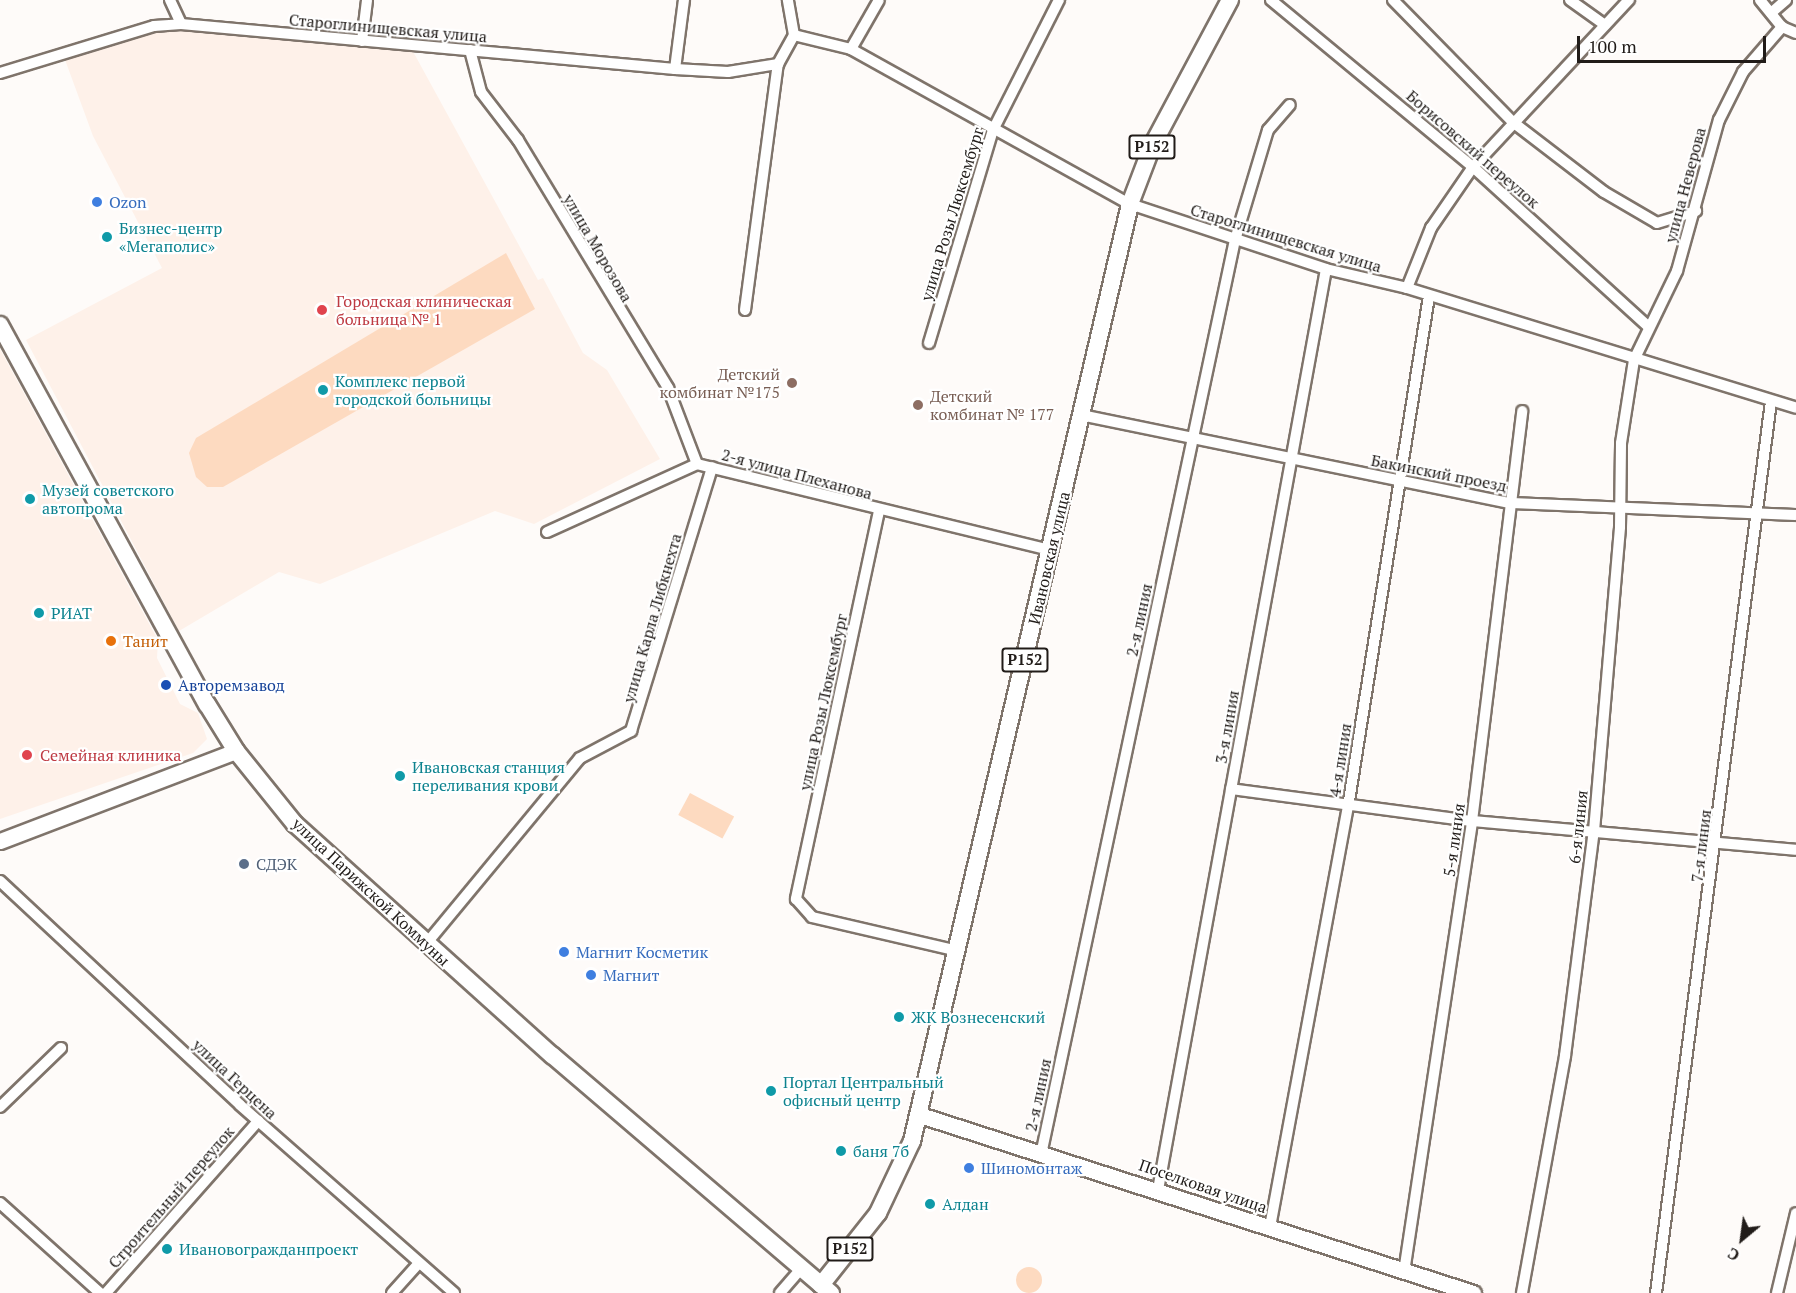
<!DOCTYPE html>
<html>
<head>
<meta charset="utf-8">
<style>
	body { margin:0 }
	#map { position:relative; width:1796px; height:1293px; overflow:hidden; background:#fefbf9; font-family:"PT Serif",serif }
	div>[style] { position:absolute }
	.built>* { inset:0; background:#fef1e9 }
	.green>* { inset:0; background:#fddac0; transform-origin:0 0 }
	.round { border-radius:50% }
	.roads { filter:drop-shadow(2px 0 #7f746b) drop-shadow(-2px 0 #7f746b) drop-shadow(0 2px #7f746b) drop-shadow(0 -2px #7f746b) }
	.street>* { height:10px; margin:-5px; padding:0 5px; transform-origin:5px; border-radius:5px; background:#fff }
	.secondary>* { height:15px; margin:-7.5px; padding:0 7.5px; transform-origin:7.5px; border-radius:7.5px; background:#fff }
	.primary>* { height:16px; margin:-8px; padding:0 8px; transform-origin:8px; border-radius:8px; background:#fff }
	.dots>* { width:16px; height:16px; translate:-50% -50%; box-sizing:border-box; border:3px solid #fff; border-radius:50% }
	span { translate:-50% -50%; white-space:nowrap; text-align:center; line-height:1.15; -webkit-text-stroke:4.5px #fff; paint-order:stroke }
	.shield-label span { padding:2px 4px; background:#fff; border:2px solid; border-radius:4px; -webkit-text-stroke-width:0 }
	.shield-label { font-size:15px; color:#211c19; font-weight:700 }
	.street-label { font-size:16px; color:#211c19 }
	.shop-label { font-size:16px; color:#366cbe }
	.left { translate:0 -50%; text-align:left }
	.culture-label { font-size:16px; color:#0d838f }
	.health-label { font-size:16px; color:#be3a42 }
	.education-label { font-size:16px; color:#785e54 }
	.right { translate:-100% -50%; text-align:right }
	.food-label { font-size:16px; color:#c56008 }
	.transit-label { font-size:16px; color:#164399 }
	.service-label { font-size:16px; color:#4e5e75 }
	.north { position:absolute; left:1712px; top:1209px; width:60px; height:60px; -webkit-text-stroke:4px #fff; paint-order:stroke; rotate:209deg; font-size:16px; font-weight:700; line-height:24px; text-align:center; color:#211c19 }
	.north::after { content:''; display:block; margin:auto; width:21px; height:27px; background:#211c19; clip-path:polygon(50% 0,100% 100%,50% 72%,0 100%) }
	.scale { position:absolute; left:1577px; top:36px; width:189px; height:27px; box-sizing:border-box; border:3px solid #211c19; border-top:0; padding-left:8px; font-size:18px; line-height:21px; white-space:nowrap; color:#211c19; -webkit-text-stroke:4px #fff; paint-order:stroke }
</style>
</head>
<body>
<div id="map">
	<div class="built">
		<i style="clip-path:polygon(184px 17px,410px 46px,538px 280px,543px 278px,583px 353px,607px 370px,660px 459px,534px 524px,495px 511px,320px 584px,279px 572px,179px 631px,26px 340px,162px 268px,93px 136px,64px 57px)"></i>
		<i style="clip-path:polygon(0 349px,158px 640px,157px 658px,180px 704px,198px 713px,207px 739px,193px 753px,0 819px)"></i>
	</div>
	<div class="green">
		<i style="clip-path:polygon(506px 253px,535px 309px,223px 487px,207px 487px,196px 477px,189px 453px,196px 438px)"></i>
		<i style="left:690px;top:793px;width:50px;height:25px;rotate:28deg"></i>
		<i class="round" style="left:1016px;top:1267px;width:26px;height:26px"></i>
	</div>
	<div class="roads">
		<div class="street">
			<i style="left:170px;top:0;width:26px;rotate:65deg"></i>
			<i style="left:1271px;top:0;width:262px;rotate:39.6deg"></i>
			<i style="left:1473px;top:167px;width:238px;rotate:42.3deg"></i>
			<i style="left:1393px;top:0;width:173px;rotate:45.5deg"></i>
			<i style="left:1514px;top:123px;width:113px;rotate:37.5deg"></i>
			<i style="left:1604px;top:192px;width:61px;rotate:30.3deg"></i>
			<i style="left:1657px;top:223px;width:41px;rotate:-17.1deg"></i>
			<i style="left:1570px;top:0;width:43px;rotate:35.5deg"></i>
			<i style="left:1760px;top:0;width:35px;rotate:51deg"></i>
			<i style="left:1782px;top:27px;width:15px;rotate:23deg"></i>
			<i style="left:1771px;top:13px;width:20px;rotate:-41deg"></i>
			<i style="left:794px;top:35px;width:59px;rotate:13.8deg"></i>
			<i style="left:851px;top:49px;width:319px;rotate:29.1deg"></i>
			<i style="left:1130px;top:204px;width:206px;rotate:18.3deg"></i>
			<i style="left:1326px;top:269px;width:83px;rotate:13.2deg"></i>
			<i style="left:1407px;top:288px;width:407px;rotate:17.1deg"></i>
			<i style="left:362px;top:41px;width:41px;rotate:-83deg"></i>
			<i style="left:851px;top:49px;width:56px;rotate:-60.3deg"></i>
			<i style="left:470px;top:50px;width:43px;rotate:75.3deg"></i>
			<i style="left:481px;top:92px;width:61px;rotate:52.4deg"></i>
			<i style="left:518px;top:140px;width:290px;rotate:58.8deg"></i>
			<i style="left:668px;top:388px;width:81px;rotate:69.1deg"></i>
			<i style="left:675px;top:69px;width:70px;rotate:-82.6deg"></i>
			<i style="left:0;top:73px;width:161px;rotate:-17deg"></i>
			<i style="left:154px;top:26px;width:27px;rotate:-4deg"></i>
			<i style="left:181px;top:24px;width:496px;rotate:5.2deg"></i>
			<i style="left:675px;top:69px;width:53px;rotate:3.2deg"></i>
			<i style="left:728px;top:72px;width:51px;rotate:-9.1deg"></i>
			<i style="left:1407px;top:288px;width:65px;rotate:-68.2deg"></i>
			<i style="left:1431px;top:228px;width:74px;rotate:-55.5deg"></i>
			<i style="left:1473px;top:167px;width:229px;rotate:-47deg"></i>
			<i style="left:745px;top:310px;width:248px;rotate:-82.4deg"></i>
			<i style="left:778px;top:64px;width:33px;rotate:-61deg"></i>
			<i style="left:794px;top:35px;width:36px;rotate:-100deg"></i>
			<i style="left:929px;top:343px;width:222px;rotate:-73.3deg"></i>
			<i style="left:993px;top:130px;width:146px;rotate:-63.1deg"></i>
			<i style="left:1081px;top:415px;width:439px;rotate:11.6deg"></i>
			<i style="left:1511px;top:503px;width:285px;rotate:2.4deg"></i>
			<i style="left:879px;top:511px;width:397px;rotate:102.1deg"></i>
			<i style="left:796px;top:899px;width:24px;rotate:48deg"></i>
			<i style="left:812px;top:917px;width:150px;rotate:13.1deg"></i>
			<i style="left:547px;top:532px;width:165px;rotate:-24.4deg"></i>
			<i style="left:697px;top:464px;width:363px;rotate:13.7deg"></i>
			<i style="left:1231px;top:789px;width:243px;rotate:7.6deg"></i>
			<i style="left:1472px;top:821px;width:325px;rotate:5.1deg"></i>
			<i style="left:0;top:881px;width:328px;rotate:43deg"></i>
			<i style="left:240px;top:1105px;width:285px;rotate:41.3deg"></i>
			<i style="left:426px;top:944px;width:241px;rotate:-50.4deg"></i>
			<i style="left:580px;top:758px;width:58px;rotate:-27.9deg"></i>
			<i style="left:631px;top:731px;width:276px;rotate:-72.9deg"></i>
			<i style="left:0;top:1107px;width:85px;rotate:-44deg"></i>
			<i style="left:1042px;top:1150px;width:930px;rotate:-78.03deg"></i>
			<i style="left:1235px;top:240px;width:115px;rotate:-73.3deg"></i>
			<i style="left:1268px;top:130px;width:33px;rotate:-49deg"></i>
			<i style="left:1158px;top:1190px;width:936px;rotate:-79.66deg"></i>
			<i style="left:0;top:1203px;width:135px;rotate:42deg"></i>
			<i style="left:1270px;top:1227px;width:427px;rotate:-79.5deg"></i>
			<i style="left:1348px;top:807px;width:517px;rotate:-80.99deg"></i>
			<i style="left:1404px;top:1272px;width:456px;rotate:-81.4deg"></i>
			<i style="left:1472px;top:821px;width:413px;rotate:-83deg"></i>
			<i style="left:106px;top:1293px;width:230px;rotate:-48.5deg"></i>
			<i style="left:392px;top:1293px;width:40px;rotate:-48deg"></i>
			<i style="left:780px;top:1293px;width:33px;rotate:-49deg"></i>
			<i style="left:1522px;top:1293px;width:241px;rotate:-79.7deg"></i>
			<i style="left:1565px;top:1056px;width:227px;rotate:-82.7deg"></i>
			<i style="left:1594px;top:831px;width:305px;rotate:-85.1deg"></i>
			<i style="left:1620px;top:527px;width:84px;rotate:-89.3deg"></i>
			<i style="left:1621px;top:443px;width:84px;rotate:-81.1deg"></i>
			<i style="left:1634px;top:360px;width:99px;rotate:-64.2deg"></i>
			<i style="left:1677px;top:271px;width:157px;rotate:-74.5deg"></i>
			<i style="left:1719px;top:120px;width:54px;rotate:-63.4deg"></i>
			<i style="left:1743px;top:72px;width:60px;rotate:-49.1deg"></i>
			<i style="left:1656px;top:1293px;width:898px;rotate:-82.65deg"></i>
			<i style="left:1777px;top:1293px;width:82px;rotate:-76.6deg"></i>
		</div>
		<div class="secondary">
			<i style="left:0;top:841px;width:253px;rotate:-20.9deg"></i>
			<i style="left:920px;top:1115px;width:581px;rotate:17.84deg"></i>
		</div>
		<div class="primary">
			<i style="left:0;top:325px;width:432px;rotate:61.4deg"></i>
			<i style="left:207px;top:704px;width:55px;rotate:58.3deg"></i>
			<i style="left:236px;top:751px;width:94px;rotate:51.1deg"></i>
			<i style="left:295px;top:824px;width:346px;rotate:42deg"></i>
			<i style="left:552px;top:1055px;width:367px;rotate:40.5deg"></i>
			<i style="left:821px;top:1285px;width:92px;rotate:-51.6deg"></i>
			<i style="left:878px;top:1213px;width:80px;rotate:-64.7deg"></i>
			<i style="left:912px;top:1141px;width:962px;rotate:-76.9deg"></i>
			<i style="left:1130px;top:204px;width:62px;rotate:-69.2deg"></i>
			<i style="left:1152px;top:146px;width:166px;rotate:-61.9deg"></i>
		</div>
	</div>
	<div class="dots">
		<i style="left:97px;top:202px;background:#3f7fe0"></i>
		<i style="left:107px;top:237px;background:#0f9aa8"></i>
		<i style="left:322px;top:310px;background:#e0444e"></i>
		<i style="left:792px;top:383px;background:#8d6e63"></i>
		<i style="left:323px;top:390px;background:#0f9aa8"></i>
		<i style="left:918px;top:405px;background:#8d6e63"></i>
		<i style="left:30px;top:499px;background:#0f9aa8"></i>
		<i style="left:39px;top:613px;background:#0f9aa8"></i>
		<i style="left:111px;top:641px;background:#e8710a"></i>
		<i style="left:166px;top:685px;background:#1a4fb4"></i>
		<i style="left:27px;top:755px;background:#e0444e"></i>
		<i style="left:400px;top:776px;background:#0f9aa8"></i>
		<i style="left:244px;top:864px;background:#5c6f8a"></i>
		<i style="left:564px;top:952px;background:#3f7fe0"></i>
		<i style="left:591px;top:975px;background:#3f7fe0"></i>
		<i style="left:899px;top:1017px;background:#0f9aa8"></i>
		<i style="left:771px;top:1091px;background:#0f9aa8"></i>
		<i style="left:841px;top:1151px;background:#0f9aa8"></i>
		<i style="left:969px;top:1168px;background:#3f7fe0"></i>
		<i style="left:930px;top:1204px;background:#0f9aa8"></i>
		<i style="left:167px;top:1249px;background:#0f9aa8"></i>
	</div>
	<div class="shield-label">
		<span style="left:1152px;top:147px">Р152</span>
		<span style="left:1025px;top:660px">Р152</span>
		<span style="left:850px;top:1249px">Р152</span>
	</div>
	<div class="street-label">
		<span style="left:388px;top:28px;rotate:5deg">Староглинищевская улица</span>
		<span style="left:1473px;top:149px;rotate:41deg">Борисовский переулок</span>
		<span style="left:1685px;top:185px;rotate:-75deg">улица Неверова</span>
		<span style="left:952px;top:214px;rotate:-73deg">улица Розы Люксембург</span>
		<span style="left:1286px;top:238px;rotate:17deg">Староглинищевская улица</span>
		<span style="left:598px;top:248px;rotate:60deg">улица Морозова</span>
		<span style="left:1439px;top:473px;rotate:11deg">Бакинский проезд</span>
		<span style="left:797px;top:474px;rotate:15deg">2-я улица Плеханова</span>
		<span style="left:1049px;top:558px;rotate:-77deg">Ивановская улица</span>
		<span style="left:652px;top:618px;rotate:-74deg">улица Карла Либкнехта</span>
		<span style="left:1139px;top:620px;rotate:-78deg">2-я линия</span>
		<span style="left:823px;top:702px;rotate:-78deg">улица Розы Люксембург</span>
		<span style="left:1227px;top:727px;rotate:-80deg">3-я линия</span>
		<span style="left:1340px;top:760px;rotate:-81deg">4-я линия</span>
		<span style="left:1578px;top:827px;rotate:-84deg">6-я линия</span>
		<span style="left:1454px;top:840px;rotate:-82deg">5-я линия</span>
		<span style="left:1701px;top:846px;rotate:-83deg">7-я линия</span>
		<span style="left:371px;top:892px;rotate:43deg">улица Парижской Коммуны</span>
		<span style="left:235px;top:1079px;rotate:43deg">улица Герцена</span>
		<span style="left:1038px;top:1095px;rotate:-78deg">2-я линия</span>
		<span style="left:1203px;top:1186px;rotate:19deg">Поселковая улица</span>
		<span style="left:171px;top:1197px;rotate:-49deg">Строительный переулок</span>
	</div>
	<div class="shop-label">
		<span class="left" style="left:109px;top:202px">Ozon</span>
		<span class="left" style="left:576px;top:952px">Магнит Косметик</span>
		<span class="left" style="left:603px;top:975px">Магнит</span>
		<span class="left" style="left:981px;top:1168px">Шиномонтаж</span>
	</div>
	<div class="culture-label">
		<span class="left" style="left:119px;top:237px">Бизнес-центр<br>«Мегаполис»</span>
		<span class="left" style="left:335px;top:390px">Комплекс первой<br>городской больницы</span>
		<span class="left" style="left:42px;top:499px">Музей советского<br>автопрома</span>
		<span class="left" style="left:51px;top:613px">РИАТ</span>
		<span class="left" style="left:412px;top:776px">Ивановская станция<br>переливания крови</span>
		<span class="left" style="left:911px;top:1017px">ЖК Вознесенский</span>
		<span class="left" style="left:783px;top:1091px">Портал Центральный<br>офисный центр</span>
		<span class="left" style="left:853px;top:1151px">баня 7б</span>
		<span class="left" style="left:942px;top:1204px">Алдан</span>
		<span class="left" style="left:179px;top:1249px">Ивановогражданпроект</span>
	</div>
	<div class="health-label">
		<span class="left" style="left:336px;top:310px">Городская клиническая<br>больница № 1</span>
		<span class="left" style="left:40px;top:755px">Семейная клиника</span>
	</div>
	<div class="education-label">
		<span class="right" style="left:780px;top:383px">Детский<br>комбинат №175</span>
		<span class="left" style="left:930px;top:405px">Детский<br>комбинат № 177</span>
	</div>
	<div class="food-label">
		<span class="left" style="left:123px;top:641px">Танит</span>
	</div>
	<div class="transit-label">
		<span class="left" style="left:178px;top:685px">Авторемзавод</span>
	</div>
	<div class="service-label">
		<span class="left" style="left:256px;top:864px">СДЭК</span>
	</div>
	<div class="north">С</div>
	<div class="scale">100 m</div>
</div>
</body>
</html>
